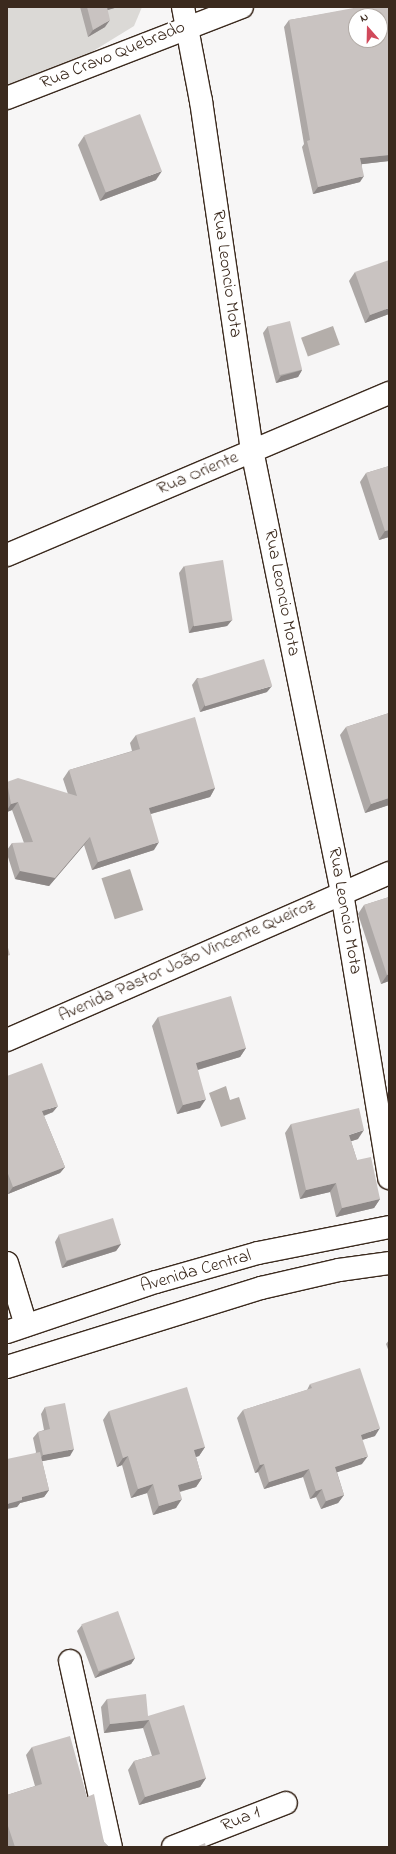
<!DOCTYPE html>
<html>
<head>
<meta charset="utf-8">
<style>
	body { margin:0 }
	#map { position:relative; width:396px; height:1854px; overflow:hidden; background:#f7f6f6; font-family:"Indie Flower",sans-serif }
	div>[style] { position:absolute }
	.green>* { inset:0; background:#dbd9d6 }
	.water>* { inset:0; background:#b4aeaa; transform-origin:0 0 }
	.roads { filter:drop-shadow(1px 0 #3b2a1e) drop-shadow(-1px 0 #3b2a1e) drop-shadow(0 1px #3b2a1e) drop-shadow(0 -1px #3b2a1e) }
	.minor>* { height:22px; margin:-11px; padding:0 11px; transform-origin:11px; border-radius:11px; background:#fff }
	.major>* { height:22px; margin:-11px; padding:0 11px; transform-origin:11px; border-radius:11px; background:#fff }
	.wall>* { inset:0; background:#ada8a6 }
	.shaded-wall>* { inset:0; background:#8d8887 }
	.building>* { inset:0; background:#c9c3c1; transform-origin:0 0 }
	span { translate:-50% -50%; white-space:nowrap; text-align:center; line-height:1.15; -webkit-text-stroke:3.5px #fff; paint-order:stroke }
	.street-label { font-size:18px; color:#3b2a1e }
	.frame { position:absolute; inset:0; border:8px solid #3b2a1e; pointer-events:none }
	.north { position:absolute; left:348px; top:8px; width:40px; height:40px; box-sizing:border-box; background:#fff; border:1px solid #b1aaa5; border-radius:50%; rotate:340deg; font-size:11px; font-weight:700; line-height:16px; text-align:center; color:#3b2a1e }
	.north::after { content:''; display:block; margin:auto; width:14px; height:18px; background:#d1495b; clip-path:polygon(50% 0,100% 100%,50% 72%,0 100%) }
</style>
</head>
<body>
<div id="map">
	<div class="green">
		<i style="clip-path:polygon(7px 7px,142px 7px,134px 26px,7px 104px)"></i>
	</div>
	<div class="water">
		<i style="left:333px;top:326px;width:20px;height:34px;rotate:70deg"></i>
		<i style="left:130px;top:869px;width:43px;height:30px;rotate:72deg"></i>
		<i style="clip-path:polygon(226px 1086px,230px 1100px,239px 1097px,246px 1119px,221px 1127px,209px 1093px)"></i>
	</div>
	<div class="roads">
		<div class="minor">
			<i style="left:183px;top:7px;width:96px;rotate:79.2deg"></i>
			<i style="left:201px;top:101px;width:353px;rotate:81.7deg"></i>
			<i style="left:252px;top:450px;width:452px;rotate:78.5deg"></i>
			<i style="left:342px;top:893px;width:289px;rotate:80.6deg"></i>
			<i style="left:7px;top:98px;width:252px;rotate:-21.2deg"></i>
			<i style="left:7px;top:555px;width:415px;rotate:-23deg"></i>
			<i style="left:7px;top:1040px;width:417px;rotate:-23.6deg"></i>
			<i style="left:7px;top:1263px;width:65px;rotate:73deg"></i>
			<i style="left:70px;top:1661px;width:190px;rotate:77.6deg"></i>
			<i style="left:173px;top:1847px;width:121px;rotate:-21.3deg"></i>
		</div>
		<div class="major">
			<i style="left:7px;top:1332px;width:157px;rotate:-18.6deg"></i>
			<i style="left:156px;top:1282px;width:106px;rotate:-15.9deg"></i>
			<i style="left:258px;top:1253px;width:134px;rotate:-11.2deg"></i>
			<i style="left:7px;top:1367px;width:266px;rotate:-17.3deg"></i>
			<i style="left:261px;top:1288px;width:80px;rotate:-13deg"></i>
			<i style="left:339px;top:1270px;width:50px;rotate:-8deg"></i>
		</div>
	</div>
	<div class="wall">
		<i style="clip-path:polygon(80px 7px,118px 7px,107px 10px,105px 27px,88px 37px)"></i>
		<i style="clip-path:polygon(353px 7px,389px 7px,389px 161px,362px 164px,360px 182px,313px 194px,302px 147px,304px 144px,284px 27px,289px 20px,353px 9px)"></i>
		<i style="clip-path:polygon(84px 136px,156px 180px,100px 201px,78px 145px)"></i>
		<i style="clip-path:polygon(355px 272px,389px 314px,365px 323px,349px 281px)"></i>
		<i style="clip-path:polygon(268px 326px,302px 370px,298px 377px,276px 383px,263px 333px)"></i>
		<i style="clip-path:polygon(389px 466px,389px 537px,379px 540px,360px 482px,366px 473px)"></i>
		<i style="clip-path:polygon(184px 566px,232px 620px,227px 626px,189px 633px,179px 573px)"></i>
		<i style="clip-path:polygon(197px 678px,267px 692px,200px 712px,192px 685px)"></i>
		<i style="clip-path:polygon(389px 713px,389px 805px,365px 813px,340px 735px,346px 727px)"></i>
		<i style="clip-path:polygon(136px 735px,215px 788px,210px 797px,151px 814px,154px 850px,92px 870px,84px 845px,49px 886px,15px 879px,7px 854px,7px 850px,12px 843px,24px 843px,12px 810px,7px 812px,7px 782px,68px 794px,63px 779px,69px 770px,132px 751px,130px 743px)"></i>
		<i style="clip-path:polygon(389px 897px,389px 981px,381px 984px,358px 914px,364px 905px)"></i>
		<i style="clip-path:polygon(158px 1017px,246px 1048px,240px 1057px,198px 1070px,200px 1108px,177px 1114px,152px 1026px)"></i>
		<i style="clip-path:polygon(7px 1076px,53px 1112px,44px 1116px,65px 1167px,60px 1173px,8px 1194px,7px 1191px)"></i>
		<i style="clip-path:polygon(291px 1124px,358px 1139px,351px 1141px,357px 1160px,380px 1199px,374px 1208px,336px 1217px,330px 1192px,300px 1199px,285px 1133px)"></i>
		<i style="clip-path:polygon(59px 1235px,121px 1244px,116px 1251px,62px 1268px,55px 1242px)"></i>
		<i style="clip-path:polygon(389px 1340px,389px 1352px,386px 1344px)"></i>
		<i style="clip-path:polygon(310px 1384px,375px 1436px,362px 1440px,362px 1464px,337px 1472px,344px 1495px,338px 1503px,321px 1509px,316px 1497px,310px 1499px,303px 1477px,264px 1489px,258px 1472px,255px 1473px,237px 1418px,243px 1410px,307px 1390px)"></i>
		<i style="clip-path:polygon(45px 1407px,70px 1456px,42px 1461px,49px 1490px,44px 1497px,20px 1503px,17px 1507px,36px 1452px,33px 1438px,38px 1432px,44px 1430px,41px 1414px)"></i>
		<i style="clip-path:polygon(109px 1411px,205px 1447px,199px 1456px,196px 1457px,202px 1478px,196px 1487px,180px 1492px,176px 1508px,153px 1515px,147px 1493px,131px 1498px,122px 1465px,117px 1467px,103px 1420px)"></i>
		<i style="clip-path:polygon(82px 1625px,135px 1658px,131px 1664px,95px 1678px,77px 1631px)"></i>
		<i style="clip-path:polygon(107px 1699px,148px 1716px,206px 1778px,200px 1787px,139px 1805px,128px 1770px,134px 1761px,152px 1756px,143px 1728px,104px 1733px,101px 1707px)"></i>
		<i style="clip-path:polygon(32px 1747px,87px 1797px,104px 1842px,109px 1847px,7px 1847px,7px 1795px,35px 1786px,26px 1755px)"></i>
	</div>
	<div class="shaded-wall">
		<i style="clip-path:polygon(105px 7px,118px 7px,101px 12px)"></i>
		<i style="clip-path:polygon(110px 20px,105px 27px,88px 37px,93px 30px)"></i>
		<i style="clip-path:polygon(389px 155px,389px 161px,355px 165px,360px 158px)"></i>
		<i style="clip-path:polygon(162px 171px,156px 180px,100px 201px,106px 192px)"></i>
		<i style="clip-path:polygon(364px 176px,360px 182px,313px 194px,318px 187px)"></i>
		<i style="clip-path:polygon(389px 308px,389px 314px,365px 323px,370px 315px)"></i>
		<i style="clip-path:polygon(302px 370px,298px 377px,276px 383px,281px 376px)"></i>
		<i style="clip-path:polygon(389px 530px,389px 537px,379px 540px,385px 531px)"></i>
		<i style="clip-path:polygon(232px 620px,227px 626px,189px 633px,193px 626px)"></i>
		<i style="clip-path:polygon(272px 686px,267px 692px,200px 712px,205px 705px)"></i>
		<i style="clip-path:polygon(215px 788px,210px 797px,143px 816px,149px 808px)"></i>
		<i style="clip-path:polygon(389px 798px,389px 805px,365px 813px,371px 804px)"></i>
		<i style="clip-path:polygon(18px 802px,12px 810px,7px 812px,7px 810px,11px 804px)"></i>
		<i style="clip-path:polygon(90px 837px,84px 845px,49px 886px,15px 879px,20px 871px)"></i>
		<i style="clip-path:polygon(159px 842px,154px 850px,92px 870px,98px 862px)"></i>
		<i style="clip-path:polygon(389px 974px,389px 981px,381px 984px,387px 975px)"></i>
		<i style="clip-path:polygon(246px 1048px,240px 1057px,190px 1072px,196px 1063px)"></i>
		<i style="clip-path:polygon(206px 1099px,200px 1108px,177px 1114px,183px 1105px)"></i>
		<i style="clip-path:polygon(58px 1106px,53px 1112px,37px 1118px,42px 1111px)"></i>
		<i style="clip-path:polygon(364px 1130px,358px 1139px,343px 1144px,349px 1135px)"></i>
		<i style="clip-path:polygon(65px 1167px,60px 1173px,8px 1194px,13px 1187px)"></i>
		<i style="clip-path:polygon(336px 1183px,330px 1192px,300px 1199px,306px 1190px)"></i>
		<i style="clip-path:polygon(380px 1199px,374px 1208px,336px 1217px,342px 1208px)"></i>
		<i style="clip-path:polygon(121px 1244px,116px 1251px,62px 1268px,67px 1261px)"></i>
		<i style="clip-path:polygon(380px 1428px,375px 1436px,355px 1442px,361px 1435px)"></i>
		<i style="clip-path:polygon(205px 1447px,199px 1456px,188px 1459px,194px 1450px)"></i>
		<i style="clip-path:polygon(74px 1449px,70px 1456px,38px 1462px,43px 1455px)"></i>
		<i style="clip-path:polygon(128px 1456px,122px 1465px,117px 1467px,123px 1458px)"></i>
		<i style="clip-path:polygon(368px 1456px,362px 1464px,329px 1475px,335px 1467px)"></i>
		<i style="clip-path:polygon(264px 1464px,258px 1472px,255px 1473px,260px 1465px)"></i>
		<i style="clip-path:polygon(309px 1469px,303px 1477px,264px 1489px,269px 1482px)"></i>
		<i style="clip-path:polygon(202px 1478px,196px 1487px,171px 1494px,178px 1485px)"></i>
		<i style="clip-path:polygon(153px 1484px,147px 1493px,131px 1498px,138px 1489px)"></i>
		<i style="clip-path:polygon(322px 1489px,316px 1497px,310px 1499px,316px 1491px)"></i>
		<i style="clip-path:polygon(49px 1490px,44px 1497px,20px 1503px,17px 1507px,7px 1509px,7px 1504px,22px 1497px)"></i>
		<i style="clip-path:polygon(344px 1495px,338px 1503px,321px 1509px,326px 1501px)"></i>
		<i style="clip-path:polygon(182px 1499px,176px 1508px,153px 1515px,159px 1506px)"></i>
		<i style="clip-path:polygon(135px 1658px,131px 1664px,95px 1678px,100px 1672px)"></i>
		<i style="clip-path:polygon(149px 1720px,143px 1728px,104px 1733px,110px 1724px)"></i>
		<i style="clip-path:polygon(206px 1778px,200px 1787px,139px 1805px,145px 1797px)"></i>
	</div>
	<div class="building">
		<i style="clip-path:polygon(87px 7px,107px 7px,110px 20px,93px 30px)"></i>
		<i style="clip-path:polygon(evenodd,359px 7px,389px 7px,389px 155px,360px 158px,364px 176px,318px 187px,307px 141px,310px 140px,289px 20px,359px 7px,356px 16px,380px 16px,380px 40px,356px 40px,356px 16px)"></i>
		<i style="left:140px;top:114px;width:61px;height:60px;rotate:69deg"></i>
		<i style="clip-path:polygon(389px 260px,389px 308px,370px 315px,355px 272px)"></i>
		<i style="left:290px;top:321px;width:50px;height:23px;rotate:76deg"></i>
		<i style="clip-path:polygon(389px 466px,389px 530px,385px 531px,366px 473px)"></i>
		<i style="left:223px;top:560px;width:61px;height:39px;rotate:81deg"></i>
		<i style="left:264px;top:659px;width:28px;height:70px;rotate:73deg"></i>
		<i style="clip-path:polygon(389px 713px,389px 798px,371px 804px,346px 727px)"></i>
		<i style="clip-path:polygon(195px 717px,215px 788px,149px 808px,159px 842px,98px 862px,90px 837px,55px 878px,20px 871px,12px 843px,33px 842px,18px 802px,11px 804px,7px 782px,18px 778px,77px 796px,69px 770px,140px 749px,136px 735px)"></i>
		<i style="clip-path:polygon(389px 897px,389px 974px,387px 975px,364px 905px)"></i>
		<i style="clip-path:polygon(7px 944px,10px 955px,7px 956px)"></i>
		<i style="clip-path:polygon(231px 996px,246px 1048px,196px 1063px,206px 1099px,183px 1105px,158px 1017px)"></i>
		<i style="clip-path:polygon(42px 1063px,58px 1106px,42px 1111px,65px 1167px,13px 1187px,7px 1171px,7px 1129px,8px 1128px,7px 1126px,7px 1076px)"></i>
		<i style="clip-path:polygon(359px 1108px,364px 1130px,349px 1135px,357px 1160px,371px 1157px,380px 1199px,342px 1208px,336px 1183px,306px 1190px,291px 1124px)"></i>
		<i style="left:113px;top:1218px;width:27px;height:57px;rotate:73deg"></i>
		<i style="clip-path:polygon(360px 1368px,380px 1428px,361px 1435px,368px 1456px,335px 1467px,344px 1495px,326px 1501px,322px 1489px,316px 1491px,309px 1469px,269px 1482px,264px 1464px,260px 1465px,243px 1410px,312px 1388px,310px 1384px)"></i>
		<i style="clip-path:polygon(187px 1387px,205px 1447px,194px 1450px,202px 1478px,178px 1485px,182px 1499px,159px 1506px,153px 1484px,138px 1489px,128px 1456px,123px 1458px,109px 1411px)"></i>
		<i style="clip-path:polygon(65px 1403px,74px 1449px,43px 1455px,38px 1432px,50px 1429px,45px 1407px)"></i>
		<i style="clip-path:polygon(40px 1452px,49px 1490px,22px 1497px,22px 1500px,7px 1504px,7px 1459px)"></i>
		<i style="left:118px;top:1611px;width:50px;height:39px;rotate:70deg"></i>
		<i style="clip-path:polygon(146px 1694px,148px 1716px,184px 1705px,206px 1778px,145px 1797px,134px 1761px,160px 1754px,149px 1720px,110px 1724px,107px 1699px)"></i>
		<i style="clip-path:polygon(70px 1736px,87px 1797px,94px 1794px,104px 1842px,109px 1847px,15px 1847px,7px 1823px,7px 1795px,42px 1784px,32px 1747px)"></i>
		<i style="clip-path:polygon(205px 1843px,206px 1847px,196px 1847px)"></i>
	</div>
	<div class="street-label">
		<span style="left:113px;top:56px;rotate:-22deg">Rua Cravo Quebrado</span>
		<span style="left:226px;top:274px;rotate:82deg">Rua Leoncio Mota</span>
		<span style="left:198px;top:474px;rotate:-23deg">Rua Oriente</span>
		<span style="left:281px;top:593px;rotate:79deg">Rua Leoncio Mota</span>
		<span style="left:344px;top:911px;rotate:80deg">Rua Leoncio Mota</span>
		<span style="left:187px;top:961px;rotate:-24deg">Avenida Pastor João Vincente Queiroz</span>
		<span style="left:196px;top:1272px;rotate:-16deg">Avenida Central</span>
		<span style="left:241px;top:1820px;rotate:-22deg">Rua 1</span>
	</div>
	<div class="frame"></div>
	<div class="north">N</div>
</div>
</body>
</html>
